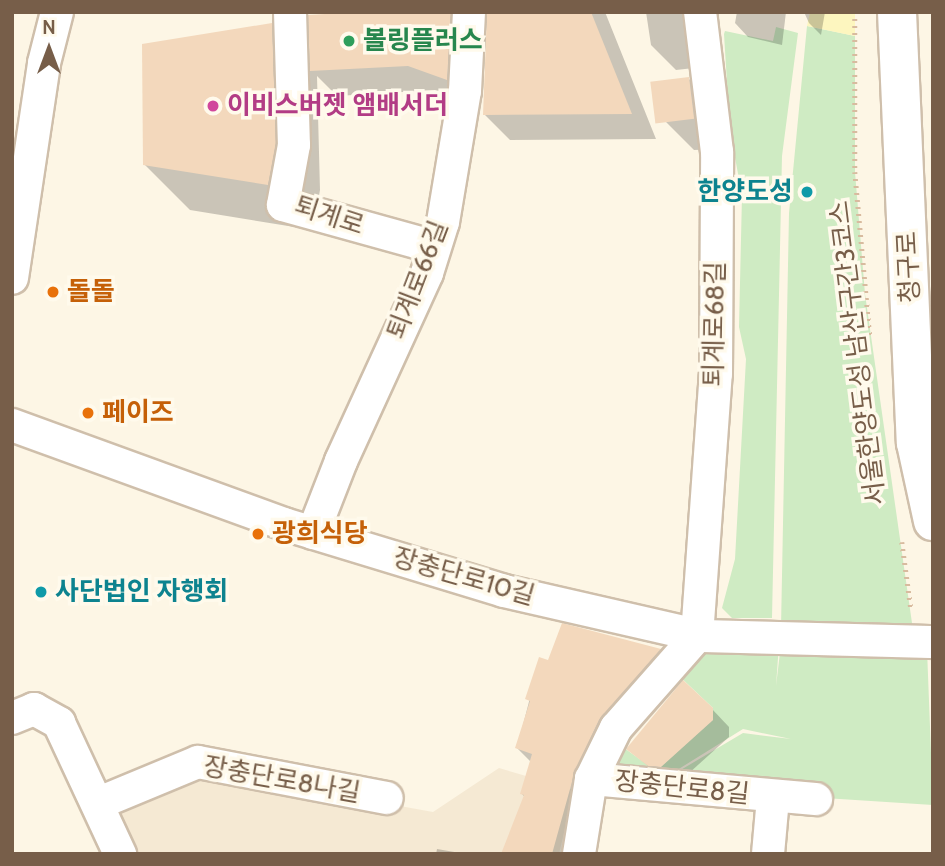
<!DOCTYPE html>
<html>
<head>
<meta charset="utf-8">
<style>
	body { margin:0 }
	#map { position:relative; width:945px; height:866px; overflow:hidden; background:#fdf6e5; font-family:Cabin,"Noto Sans KR",sans-serif }
	div>[style] { position:absolute }
	.residential>* { inset:0; background:#f5e9d3 }
	.green>* { inset:0; background:#cfebc3 }
	.sand>* { inset:0; background:#fdf6bf }
	.shadow>* { inset:0; background:#0003 }
	.building>* { inset:0; background:#f3d8bc; transform-origin:0 0 }
	.path>* { height:4.5px; margin-top:-2.25px; transform-origin:0; background:repeating-linear-gradient(90deg,#d8bb9f 0 2px,transparent 0 7px) }
	.roads { filter:drop-shadow(2px 0 #cfbfab) drop-shadow(-2px 0 #cfbfab) drop-shadow(0 2px #cfbfab) drop-shadow(0 -2px #cfbfab) }
	.minor>* { height:32px; margin:-16px; padding:0 16px; transform-origin:16px; border-radius:16px; background:#fff }
	.tertiary>* { height:38px; margin:-19px; padding:0 19px; transform-origin:19px; border-radius:19px; background:#fff }
	.dots>* { width:19px; height:19px; translate:-50% -50%; box-sizing:border-box; border:4px solid #fffaec; border-radius:50% }
	span { translate:-50% -50%; white-space:nowrap; text-align:center; line-height:1.15; -webkit-text-stroke:7px #fffaec; paint-order:stroke }
	.leisure-label { font-size:26px; color:#27864d; font-weight:700 }
	.left { translate:0 -50%; text-align:left }
	.hotel-label { font-size:26px; color:#b23c85; font-weight:700 }
	.culture-label { font-size:26px; color:#0d838f; font-weight:700 }
	.right { translate:-100% -50%; text-align:right }
	.street-label { font-size:26px; color:#775e49 }
	.food-label { font-size:26px; color:#c56008; font-weight:700 }
	.frame { position:absolute; inset:0; border:14px solid #775e49; pointer-events:none }
	.north { position:absolute; left:14px; top:14px; width:70px; height:70px; -webkit-text-stroke:5px #fffaec; paint-order:stroke; rotate:0deg; font-size:19px; font-weight:700; line-height:28px; text-align:center; color:#775e49 }
	.north::after { content:''; display:block; margin:auto; width:24px; height:32px; background:#775e49; clip-path:polygon(50% 0,100% 100%,50% 72%,0 100%) }
</style>
</head>
<body>
<div id="map">
	<div class="residential">
		<i style="clip-path:polygon(499px 768px,574px 790px,559px 854px,132px 854px,112px 807px,196px 769px,433px 812px)"></i>
	</div>
	<div class="green">
		<i style="clip-path:polygon(807px 26px,855px 36px,855px 172px,865px 294px,913px 630px,781px 627px,789px 213px)"></i>
		<i style="clip-path:polygon(776px 27px,798px 33px,782px 156px,772px 618px,732px 618px,722px 608px,735px 559px,746px 359px,739px 327px,742px 195px,730px 131px,724px 34px,725px 31px,773px 41px)"></i>
		<i style="clip-path:polygon(701px 643px,779px 644px,776px 686px,781px 644px,927px 649px,933px 805px,652px 787px,743px 733px,791px 739px,743px 729px,653px 785px,602px 777px,620px 745px,656px 771px,713px 720px,713px 708px,677px 674px)"></i>
	</div>
	<div class="sand">
		<i style="clip-path:polygon(810px 12px,855px 12px,855px 36px,807px 26px)"></i>
	</div>
	<div class="shadow">
		<i style="clip-path:polygon(388px 12px,605px 12px,656px 139px,510px 140px,485px 115px,489px 20px,476px 36px,472px 104px,435px 90px,337px 96px,317px 76px,320px 190px,313px 230px,190px 210px,144px 164px,271px 25px,312px 65px)"></i>
		<i style="clip-path:polygon(646px 12px,691px 12px,694px 68px,676px 70px,651px 45px)"></i>
		<i style="clip-path:polygon(737px 12px,786px 12px,782px 45px,748px 37px,735px 23px)"></i>
		<i style="clip-path:polygon(804px 12px,825px 12px,821px 35px,809px 23px)"></i>
		<i style="clip-path:polygon(689px 79px,719px 109px,724px 149px,694px 150px,663px 119px)"></i>
		<i style="clip-path:polygon(564px 625px,660px 651px,676px 667px,615px 736px,572px 854px,503px 854px,525px 797px,522px 794px,531px 762px,517px 748px,540px 659px,549px 662px)"></i>
		<i style="clip-path:polygon(712px 709px,729px 727px,729px 737px,678px 783px,667px 782px,628px 749px)"></i>
		<i style="clip-path:polygon(437px 849px,466px 854px,436px 854px)"></i>
	</div>
	<div class="building">
		<i style="clip-path:polygon(358px 12px,451px 12px,447px 80px,408px 66px,310px 71px,308px 15px)"></i>
		<i style="clip-path:polygon(487px 12px,591px 12px,632px 114px,483px 115px)"></i>
		<i style="clip-path:polygon(272px 23px,276px 144px,268px 185px,143px 165px,142px 44px)"></i>
		<i style="left:689px;top:77px;width:42px;height:39px;rotate:83deg"></i>
		<i style="clip-path:polygon(562px 623px,661px 649px,599px 720px,575px 771px,552px 854px,501px 854px,524px 795px,520px 794px,532px 754px,515px 748px,530px 701px,525px 699px,539px 657px,548px 660px)"></i>
		<i style="clip-path:polygon(683px 680px,713px 708px,713px 720px,661px 767px,648px 766px,626px 749px)"></i>
	</div>
	<div class="path">
		<i style="left:855px;top:12px;width:160px;rotate:90deg"></i>
		<i style="left:855px;top:172px;width:165px;rotate:84.8deg"></i>
		<i style="left:902px;top:542px;width:68px;rotate:82.3deg"></i>
	</div>
	<div class="roads">
		<div class="minor">
			<i style="left:290px;top:12px;width:133px;rotate:88.3deg"></i>
			<i style="left:294px;top:145px;width:61px;rotate:100.4deg"></i>
			<i style="left:283px;top:205px;width:157px;rotate:15.5deg"></i>
			<i style="left:12px;top:278px;width:217px;rotate:-81.5deg"></i>
			<i style="left:44px;top:63px;width:53px;rotate:-75.7deg"></i>
			<i style="left:12px;top:425px;width:289px;rotate:20deg"></i>
			<i style="left:284px;top:524px;width:230px;rotate:16.9deg"></i>
			<i style="left:504px;top:591px;width:201px;rotate:12.9deg"></i>
			<i style="left:700px;top:636px;width:233px;rotate:1.5deg"></i>
			<i style="left:313px;top:533px;width:77px;rotate:-68.7deg"></i>
			<i style="left:341px;top:461px;width:207px;rotate:-65.4deg"></i>
			<i style="left:427px;top:273px;width:53px;rotate:-72.6deg"></i>
			<i style="left:443px;top:222px;width:133px;rotate:-80.5deg"></i>
			<i style="left:465px;top:91px;width:79px;rotate:-87.1deg"></i>
			<i style="left:12px;top:718px;width:24px;rotate:-22deg"></i>
			<i style="left:34px;top:709px;width:29px;rotate:29deg"></i>
			<i style="left:59px;top:723px;width:145px;rotate:65deg"></i>
			<i style="left:591px;top:779px;width:57px;rotate:-63.9deg"></i>
			<i style="left:616px;top:728px;width:123px;rotate:-48.6deg"></i>
			<i style="left:697px;top:636px;width:263px;rotate:-85.9deg"></i>
			<i style="left:716px;top:374px;width:222px;rotate:-89.7deg"></i>
			<i style="left:717px;top:152px;width:141px;rotate:-96.9deg"></i>
			<i style="left:99px;top:803px;width:107px;rotate:-22.5deg"></i>
			<i style="left:198px;top:762px;width:192px;rotate:10.8deg"></i>
			<i style="left:579px;top:854px;width:76px;rotate:-80.9deg"></i>
			<i style="left:591px;top:779px;width:226px;rotate:5.1deg"></i>
			<i style="left:768px;top:854px;width:56px;rotate:-84.9deg"></i>
		</div>
		<div class="tertiary">
			<i style="left:897px;top:12px;width:431px;rotate:87.5deg"></i>
			<i style="left:916px;top:443px;width:80px;rotate:77.7deg"></i>
		</div>
	</div>
	<div class="dots">
		<i style="left:349px;top:41px;background:#2e9e5b"></i>
		<i style="left:213px;top:106px;background:#d1479c"></i>
		<i style="left:807px;top:192px;background:#0f9aa8"></i>
		<i style="left:53px;top:292px;background:#e8710a"></i>
		<i style="left:88px;top:413px;background:#e8710a"></i>
		<i style="left:258px;top:534px;background:#e8710a"></i>
		<i style="left:41px;top:592px;background:#0f9aa8"></i>
	</div>
	<div class="leisure-label">
		<span class="left" style="left:363px;top:41px">볼링플러스</span>
	</div>
	<div class="hotel-label">
		<span class="left" style="left:227px;top:106px">이비스버젯 앰배서더</span>
	</div>
	<div class="culture-label">
		<span class="right" style="left:793px;top:192px">한양도성</span>
		<span class="left" style="left:55px;top:592px">사단법인 자행회</span>
	</div>
	<div class="street-label">
		<span style="left:329px;top:216px;rotate:18deg">퇴계로</span>
		<span style="left:909px;top:267px;rotate:-93deg">청구로</span>
		<span style="left:418px;top:280px;rotate:-69deg">퇴계로66길</span>
		<span style="left:715px;top:324px;rotate:-89deg">퇴계로68길</span>
		<span style="left:858px;top:353px;rotate:-97deg">서울한양도성 남산구간3코스</span>
		<span style="left:464px;top:577px;rotate:16deg">장충단로10길</span>
		<span style="left:282px;top:780px;rotate:10deg">장충단로8나길</span>
		<span style="left:682px;top:788px;rotate:6deg">장충단로8길</span>
	</div>
	<div class="food-label">
		<span class="left" style="left:67px;top:292px">돌돌</span>
		<span class="left" style="left:102px;top:413px">페이즈</span>
		<span class="left" style="left:272px;top:534px">광희식당</span>
	</div>
	<div class="frame"></div>
	<div class="north">N</div>
</div>
</body>
</html>
